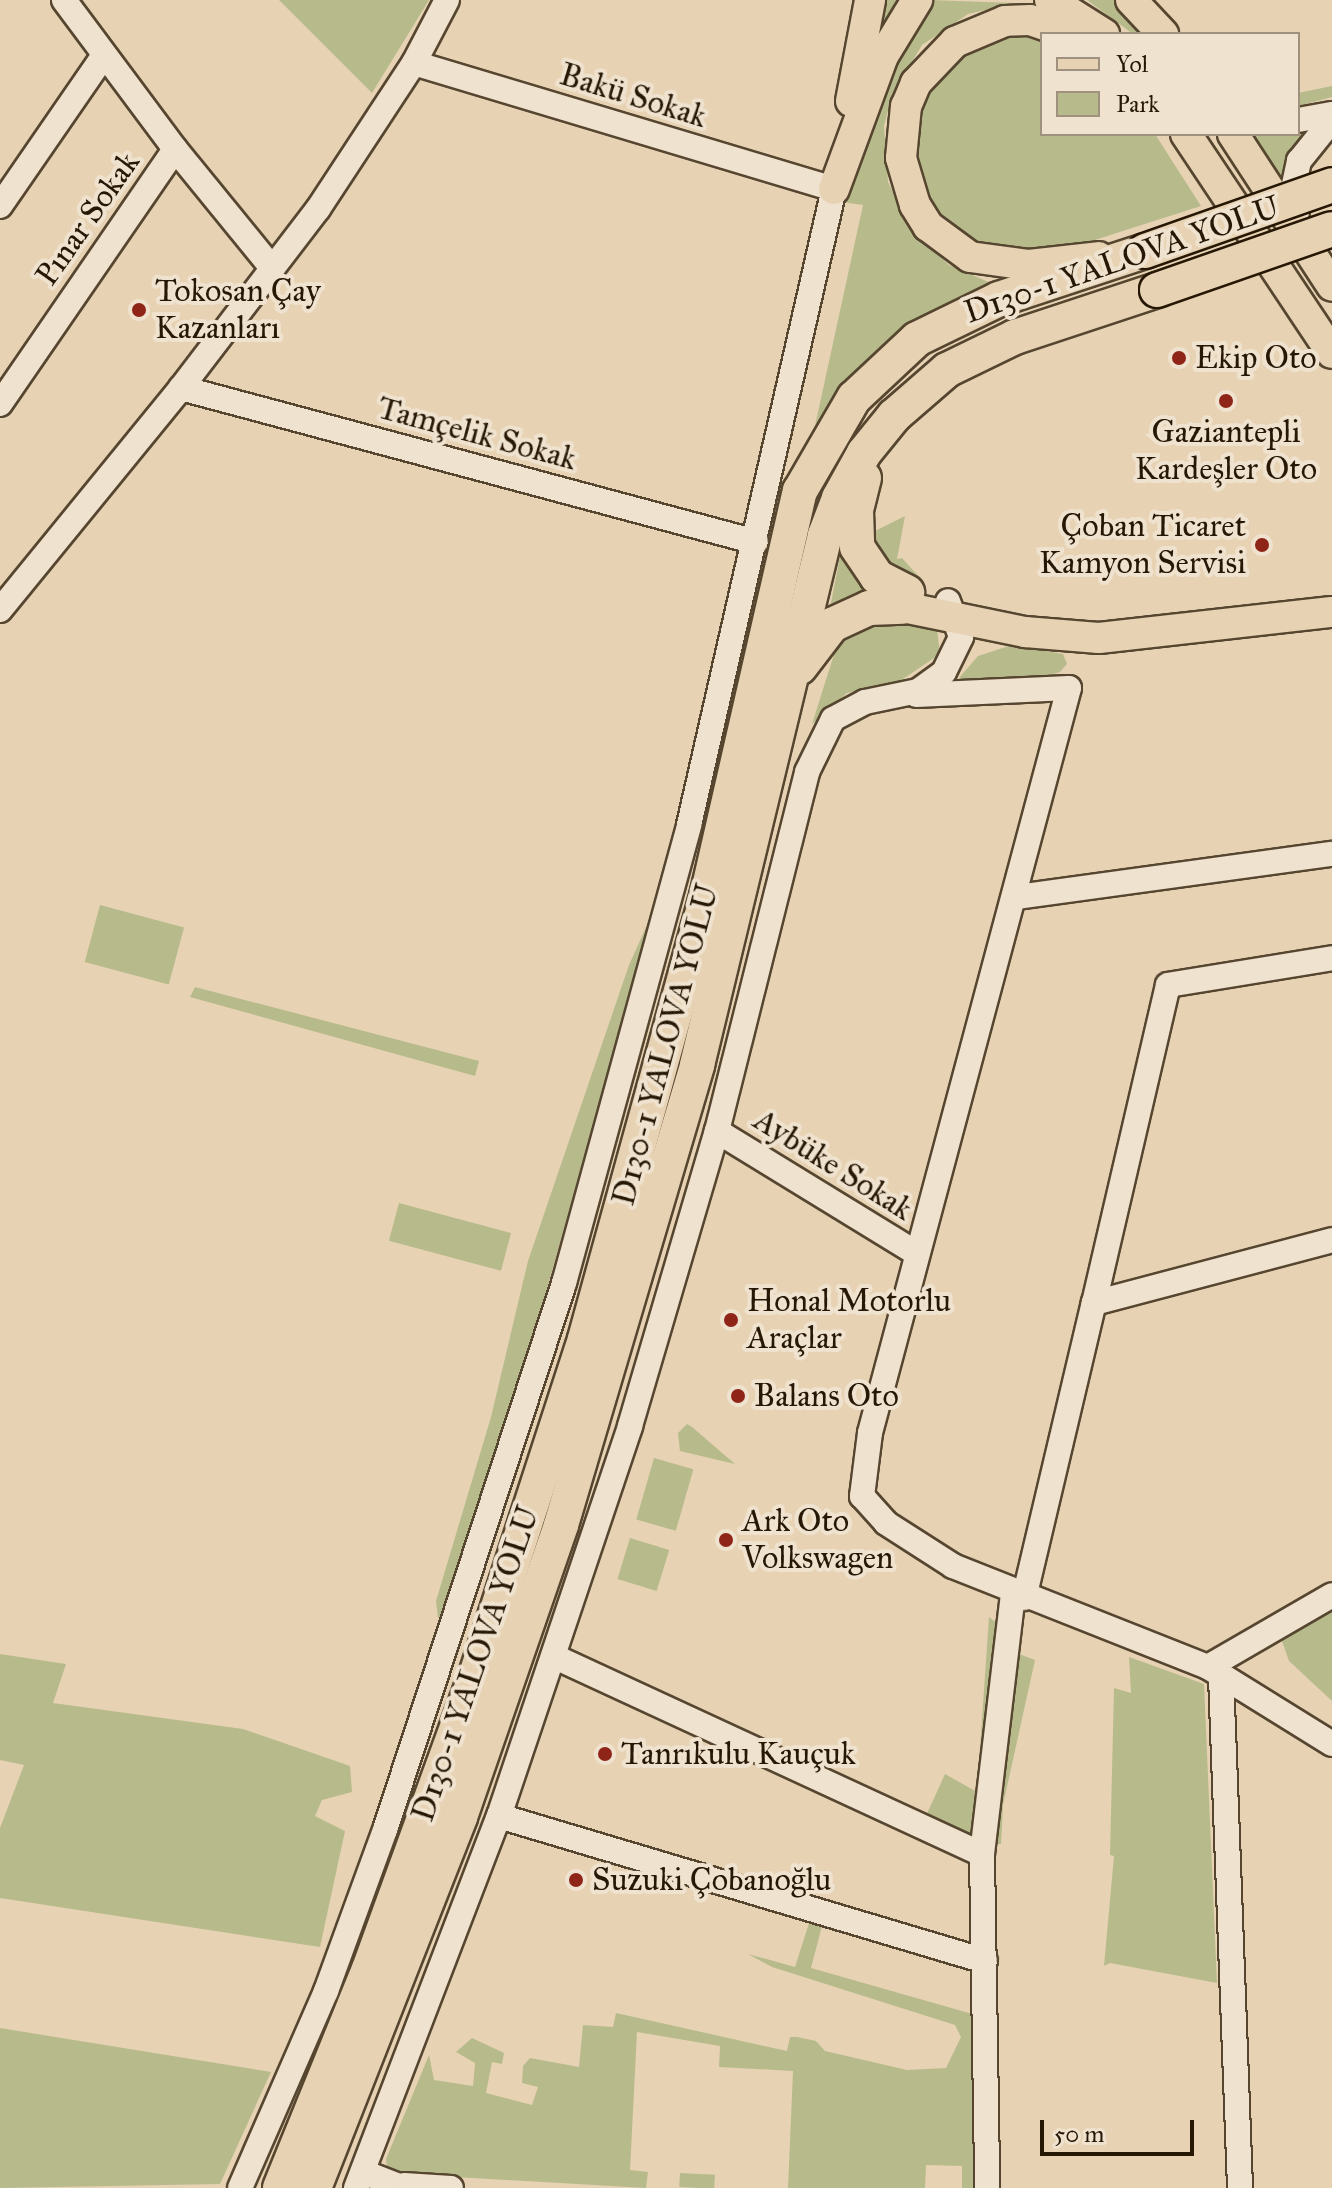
<!DOCTYPE html>
<html>
<head>
<meta charset="utf-8">
<style>
	body { margin:0 }
	#map { position:relative; width:1332px; height:2188px; overflow:hidden; background:#e7d2b3; font-family:"IM FELL Great Primer",serif }
	div>[style] { position:absolute }
	.green>* { inset:0; background:#b7bb8b; transform-origin:0 0 }
	.roads { filter:drop-shadow(2px 0 #564630) drop-shadow(-2px 0 #564630) drop-shadow(0 2px #564630) drop-shadow(0 -2px #564630) }
	.minor>* { height:24px; margin:-12px; padding:0 12px; transform-origin:12px; border-radius:12px; background:#efe2ce }
	.major>* { height:30px; margin:-15px; padding:0 15px; transform-origin:15px; border-radius:15px; background:#e7d2b3 }
	.highway>* { height:34px; margin:-17px; padding:0 17px; transform-origin:17px; border-radius:17px; background:#e7d2b3 }
	.bridges { filter:drop-shadow(2px 0 #261805) drop-shadow(-2px 0 #261805) drop-shadow(0 2px #261805) drop-shadow(0 -2px #261805) }
	.highway-bridge>* { height:34px; margin:-17px; padding:0 17px; transform-origin:17px; border-radius:17px; background:#e7d2b3 }
	.dots>* { width:22px; height:22px; translate:-50% -50%; box-sizing:border-box; border:4px solid #efe2ce; border-radius:50% }
	span { translate:-50% -50%; white-space:nowrap; text-align:center; line-height:1.15; -webkit-text-stroke:8px #efe2ce; paint-order:stroke }
	.street-label { font-size:32px; color:#261805 }
	.poi-label { font-size:32px; color:#261805 }
	.left { translate:0 -50%; text-align:left }
	.right { translate:-100% -50%; text-align:right }
	.legend { position:absolute; left:1040px; top:32px; width:260px; height:104px; box-sizing:border-box; background:#efe2ce; border:2px solid #9f917e; margin:0; padding:10px 14px; list-style:none; font-size:24px; color:#261805 }
	.legend li { display:flex; align-items:center; gap:16px; height:40px }
	.legend b { width:40px; border:2px solid #9f917e }
	.scale { position:absolute; left:1040px; top:2120px; width:154px; height:36px; box-sizing:border-box; border:4px solid #261805; border-top:0; padding-left:10px; font-size:24px; line-height:28px; white-space:nowrap; color:#261805; -webkit-text-stroke:6px #efe2ce; paint-order:stroke }
</style>
</head>
<body>
<div id="map">
	<div class="green">
		<i style="clip-path:polygon(279px 0,429px 0,372px 93px)"></i>
		<i style="clip-path:polygon(884px 0,901px 0,874px 48px)"></i>
		<i style="clip-path:polygon(928px 0,1016px 3px,968px 14px,922px 45px,892px 95px,884px 126px,888px 182px,912px 231px,949px 265px,993px 284px,950px 303px,887px 343px,859px 368px,815px 426px,863px 205px,842px 202px,894px 56px)"></i>
		<i style="clip-path:polygon(1087px 0,1115px 0,1147px 34px,1133px 34px)"></i>
		<i style="clip-path:polygon(998px 35px,1042px 37px,1042px 134px,1155px 134px,1201px 206px,1051px 254px,995px 251px,958px 236px,932px 207px,918px 182px,915px 123px,928px 89px,957px 56px)"></i>
		<i style="clip-path:polygon(1332px 86px,1332px 97px,1298px 106px,1298px 93px)"></i>
		<i style="clip-path:polygon(1308px 133px,1284px 188px,1250px 134px)"></i>
		<i style="clip-path:polygon(905px 516px,897px 559px,902px 558px,921px 579px,892px 572px,869px 534px)"></i>
		<i style="clip-path:polygon(842px 546px,848px 565px,877px 593px,850px 596px,830px 608px)"></i>
		<i style="clip-path:polygon(893px 618px,937px 629px,940px 654px,900px 681px,847px 693px,812px 724px,837px 645px,847px 633px)"></i>
		<i style="clip-path:polygon(1012px 645px,1063px 654px,1067px 664px,1060px 672px,1031px 680px,967px 683px,959px 678px,978px 656px)"></i>
		<i style="clip-path:polygon(657px 903px,539px 1316px,444px 1616px,438px 1618px,436px 1601px,491px 1417px,528px 1261px,629px 965px)"></i>
		<i style="left:100px;top:905px;width:87px;height:59px;rotate:15deg"></i>
		<i style="clip-path:polygon(195px 987px,479px 1061px,475px 1076px,190px 997px)"></i>
		<i style="left:399px;top:1203px;width:116px;height:39px;rotate:15deg"></i>
		<i style="clip-path:polygon(687px 1424px,692px 1427px,735px 1464px,680px 1451px,678px 1433px)"></i>
		<i style="left:654px;top:1458px;width:41px;height:64px;rotate:16deg"></i>
		<i style="left:630px;top:1538px;width:41px;height:43px;rotate:17deg"></i>
		<i style="clip-path:polygon(1332px 1612px,1332px 1701px,1289px 1661px,1282px 1641px)"></i>
		<i style="clip-path:polygon(989px 1617px,1000px 1626px,975px 1835px,968px 1835px,926px 1816px,945px 1774px,977px 1792px)"></i>
		<i style="clip-path:polygon(1019px 1634px,1019px 1654px,1035px 1660px,1003px 1805px,1001px 1844px,995px 1844px)"></i>
		<i style="clip-path:polygon(0 1654px,66px 1664px,53px 1703px,243px 1729px,350px 1766px,352px 1792px,322px 1800px,315px 1816px,345px 1831px,320px 1947px,0 1898px,0 1828px,24px 1765px,0 1760px)"></i>
		<i style="clip-path:polygon(1129px 1657px,1204px 1684px,1217px 1983px,1110px 1963px,1104px 1966px,1114px 1856px,1110px 1855px,1114px 1688px,1131px 1693px)"></i>
		<i style="clip-path:polygon(810px 1920px,822px 1926px,811px 1968px,976px 2015px,980px 2188px,962px 2188px,962px 2166px,926px 2165px,925px 2188px,788px 2188px,793px 2071px,719px 2067px,720px 2046px,637px 2032px,630px 2170px,648px 2172px,646px 2188px,404px 2174px,387px 2168px,386px 2159px,429px 2055px,434px 2080px,473px 2086px,475px 2063px,456px 2052px,472px 2038px,504px 2053px,502px 2064px,492px 2062px,486px 2093px,532px 2105px,538px 2087px,522px 2083px,523px 2066px,530px 2058px,579px 2067px,583px 2025px,613px 2027px,616px 2013px,787px 2051px,790px 2037px,797px 2037px,816px 2041px,825px 2051px,907px 2070px,946px 2068px,961px 2037px,955px 2025px,772px 1967px,748px 1954px,795px 1967px)"></i>
		<i style="clip-path:polygon(0 2028px,271px 2072px,220px 2184px,0 2188px)"></i>
		<i style="left:680px;top:2173px;width:35px;height:14px;rotate:3deg"></i>
	</div>
	<div class="roads">
		<div class="minor">
			<i style="left:64px;top:0;width:186px;rotate:53.3deg"></i>
			<i style="left:175px;top:149px;width:154px;rotate:50.8deg"></i>
			<i style="left:1298px;top:120px;width:35px;rotate:-10deg"></i>
			<i style="left:0;top:206px;width:183px;rotate:-55.4deg"></i>
			<i style="left:1297px;top:212px;width:23px;rotate:-100deg"></i>
			<i style="left:1293px;top:189px;width:29px;rotate:-78deg"></i>
			<i style="left:1299px;top:161px;width:53px;rotate:-51.2deg"></i>
			<i style="left:181px;top:388px;width:595px;rotate:14.99deg"></i>
			<i style="left:0;top:404px;width:309px;rotate:-55.5deg"></i>
			<i style="left:0;top:610px;width:286px;rotate:-50.8deg"></i>
			<i style="left:181px;top:388px;width:225px;rotate:-52.6deg"></i>
			<i style="left:318px;top:209px;width:175px;rotate:-56.7deg"></i>
			<i style="left:414px;top:63px;width:71px;rotate:-62.4deg"></i>
			<i style="left:916px;top:695px;width:153px;rotate:-2.6deg"></i>
			<i style="left:1069px;top:688px;width:771px;rotate:104.96deg"></i>
			<i style="left:870px;top:1433px;width:64px;rotate:97.2deg"></i>
			<i style="left:862px;top:1496px;width:36px;rotate:48deg"></i>
			<i style="left:886px;top:1523px;width:80px;rotate:32.7deg"></i>
			<i style="left:953px;top:1566px;width:274px;rotate:21.6deg"></i>
			<i style="left:1208px;top:1667px;width:146px;rotate:31.8deg"></i>
			<i style="left:1017px;top:897px;width:318px;rotate:-7.8deg"></i>
			<i style="left:717px;top:1131px;width:233px;rotate:31.5deg"></i>
			<i style="left:1094px;top:1303px;width:326px;rotate:-76.9deg"></i>
			<i style="left:1168px;top:985px;width:166px;rotate:-9.3deg"></i>
			<i style="left:1024px;top:1598px;width:303px;rotate:-76.7deg"></i>
			<i style="left:1094px;top:1303px;width:246px;rotate:-14.8deg"></i>
			<i style="left:555px;top:1657px;width:470px;rotate:24.8deg"></i>
			<i style="left:982px;top:1854px;width:334px;rotate:89.1deg"></i>
			<i style="left:1208px;top:1667px;width:143px;rotate:-30.1deg"></i>
			<i style="left:1221px;top:1676px;width:512px;rotate:87.87deg"></i>
			<i style="left:499px;top:1816px;width:507px;rotate:16.61deg"></i>
			<i style="left:982px;top:1854px;width:262px;rotate:-83.2deg"></i>
			<i style="left:363px;top:2172px;width:44px;rotate:21.3deg"></i>
			<i style="left:404px;top:2185px;width:47px;rotate:3.7deg"></i>
			<i style="left:240px;top:2188px;width:215px;rotate:-66.4deg"></i>
			<i style="left:326px;top:1991px;width:171px;rotate:-69.9deg"></i>
			<i style="left:385px;top:1830px;width:576px;rotate:-71.88deg"></i>
			<i style="left:564px;top:1283px;width:475px;rotate:-74.7deg"></i>
			<i style="left:689px;top:825px;width:652px;rotate:-77.16deg"></i>
			<i style="left:834px;top:189px;width:438px;rotate:-163.3deg"></i>
			<i style="left:356px;top:2188px;width:399px;rotate:-69deg"></i>
			<i style="left:499px;top:1816px;width:411px;rotate:-71.4deg"></i>
			<i style="left:630px;top:1426px;width:308px;rotate:-73.6deg"></i>
			<i style="left:717px;top:1131px;width:370px;rotate:-75.9deg"></i>
			<i style="left:807px;top:772px;width:59px;rotate:-63.9deg"></i>
			<i style="left:833px;top:719px;width:36px;rotate:-28deg"></i>
			<i style="left:865px;top:702px;width:54px;rotate:-11.7deg"></i>
			<i style="left:918px;top:691px;width:32px;rotate:-36deg"></i>
			<i style="left:944px;top:672px;width:39px;rotate:-64deg"></i>
			<i style="left:961px;top:637px;width:38px;rotate:-110deg"></i>
		</div>
		<div class="major">
			<i style="left:1050px;top:0;width:64px;rotate:32.2deg"></i>
			<i style="left:1131px;top:0;width:47px;rotate:46.7deg"></i>
			<i style="left:1071px;top:34px;width:43px;rotate:-161.1deg"></i>
			<i style="left:1030px;top:20px;width:25px;rotate:178deg"></i>
			<i style="left:1005px;top:21px;width:54px;rotate:157.2deg"></i>
			<i style="left:955px;top:42px;width:57px;rotate:133.6deg"></i>
			<i style="left:916px;top:83px;width:25px;rotate:113deg"></i>
			<i style="left:906px;top:106px;width:52px;rotate:95.5deg"></i>
			<i style="left:901px;top:158px;width:49px;rotate:73.4deg"></i>
			<i style="left:915px;top:205px;width:25px;rotate:58deg"></i>
			<i style="left:928px;top:226px;width:52px;rotate:36.4deg"></i>
			<i style="left:970px;top:257px;width:60px;rotate:7.7deg"></i>
			<i style="left:1029px;top:265px;width:70px;rotate:-6.5deg"></i>
			<i style="left:851px;top:101px;width:103px;rotate:-79.3deg"></i>
			<i style="left:1186px;top:134px;width:263px;rotate:56.3deg"></i>
			<i style="left:1233px;top:134px;width:181px;rotate:56.9deg"></i>
			<i style="left:834px;top:189px;width:142px;rotate:-69.8deg"></i>
			<i style="left:883px;top:56px;width:66px;rotate:-58.7deg"></i>
			<i style="left:903px;top:607px;width:125px;rotate:11.6deg"></i>
			<i style="left:1025px;top:632px;width:74px;rotate:4.6deg"></i>
			<i style="left:1099px;top:638px;width:234px;rotate:-6.4deg"></i>
		</div>
		<div class="highway">
			<i style="left:864px;top:478px;width:34px;rotate:104deg"></i>
			<i style="left:856px;top:511px;width:36px;rotate:88deg"></i>
			<i style="left:857px;top:547px;width:36px;rotate:56deg"></i>
			<i style="left:877px;top:577px;width:34px;rotate:27deg"></i>
			<i style="left:800px;top:667px;width:53px;rotate:-52.7deg"></i>
			<i style="left:832px;top:625px;width:41px;rotate:-24.7deg"></i>
			<i style="left:869px;top:608px;width:34px;rotate:-2deg"></i>
			<i style="left:280px;top:2188px;width:236px;rotate:-67.9deg"></i>
			<i style="left:369px;top:1969px;width:303px;rotate:-70deg"></i>
			<i style="left:473px;top:1684px;width:363px;rotate:-72deg"></i>
			<i style="left:585px;top:1339px;width:459px;rotate:-74.6deg"></i>
			<i style="left:707px;top:896px;width:416px;rotate:-77.1deg"></i>
			<i style="left:800px;top:491px;width:108px;rotate:-59.9deg"></i>
			<i style="left:854px;top:398px;width:86px;rotate:-43.1deg"></i>
			<i style="left:917px;top:339px;width:91px;rotate:-26deg"></i>
			<i style="left:999px;top:299px;width:154px;rotate:-18.2deg"></i>
			<i style="left:314px;top:2188px;width:399px;rotate:-68.5deg"></i>
			<i style="left:460px;top:1817px;width:309px;rotate:-70.9deg"></i>
			<i style="left:561px;top:1525px;width:480px;rotate:-73.5deg"></i>
			<i style="left:697px;top:1065px;width:545px;rotate:-76.42deg"></i>
			<i style="left:825px;top:535px;width:40px;rotate:-69deg"></i>
			<i style="left:839px;top:498px;width:51px;rotate:-60.9deg"></i>
			<i style="left:864px;top:453px;width:48px;rotate:-51deg"></i>
			<i style="left:894px;top:416px;width:70px;rotate:-41deg"></i>
			<i style="left:947px;top:370px;width:76px;rotate:-25.9deg"></i>
			<i style="left:1015px;top:337px;width:150px;rotate:-18.3deg"></i>
		</div>
	</div>
	<div class="bridges">
		<div class="highway-bridge">
			<i style="left:1145px;top:251px;width:198px;rotate:-19.4deg"></i>
			<i style="left:1157px;top:290px;width:185px;rotate:-19.2deg"></i>
		</div>
	</div>
	<div class="dots">
		<i style="left:139px;top:310px;background:#8f2418"></i>
		<i style="left:1179px;top:358px;background:#8f2418"></i>
		<i style="left:1226px;top:401px;background:#8f2418"></i>
		<i style="left:1262px;top:545px;background:#8f2418"></i>
		<i style="left:731px;top:1320px;background:#8f2418"></i>
		<i style="left:738px;top:1396px;background:#8f2418"></i>
		<i style="left:726px;top:1540px;background:#8f2418"></i>
		<i style="left:605px;top:1754px;background:#8f2418"></i>
		<i style="left:576px;top:1880px;background:#8f2418"></i>
	</div>
	<div class="street-label">
		<span style="left:633px;top:96px;rotate:17deg">Bakü Sokak</span>
		<span style="left:88px;top:219px;rotate:-55deg">Pınar Sokak</span>
		<span style="left:1122px;top:260px;rotate:-19deg">D130-1 YALOVA YOLU</span>
		<span style="left:477px;top:434px;rotate:15deg">Tamçelik Sokak</span>
		<span style="left:666px;top:1045px;rotate:-75deg">D130-1 YALOVA YOLU</span>
		<span style="left:833px;top:1165px;rotate:32deg">Aybüke Sokak</span>
		<span style="left:476px;top:1664px;rotate:-71deg">D130-1 YALOVA YOLU</span>
	</div>
	<div class="poi-label">
		<span class="left" style="left:155px;top:310px">Tokosan Çay<br>Kazanları</span>
		<span class="left" style="left:1195px;top:358px">Ekip Oto</span>
		<span style="left:1226px;top:451px">Gaziantepli<br>Kardeşler Oto</span>
		<span class="right" style="left:1246px;top:545px">Çoban Ticaret<br>Kamyon Servisi</span>
		<span class="left" style="left:747px;top:1320px">Honal Motorlu<br>Araçlar</span>
		<span class="left" style="left:754px;top:1396px">Balans Oto</span>
		<span class="left" style="left:742px;top:1540px">Ark Oto<br>Volkswagen</span>
		<span class="left" style="left:621px;top:1754px">Tanrıkulu Kauçuk</span>
		<span class="left" style="left:592px;top:1880px">Suzuki Çobanoğlu</span>
	</div>
	<ul class="legend">
	<li><b style="height:10px;background:#e7d2b3"></b>Yol</li>
	<li><b style="height:22px;background:#b7bb8b"></b>Park</li>
	</ul>
	<div class="scale">50 m</div>
</div>
</body>
</html>
